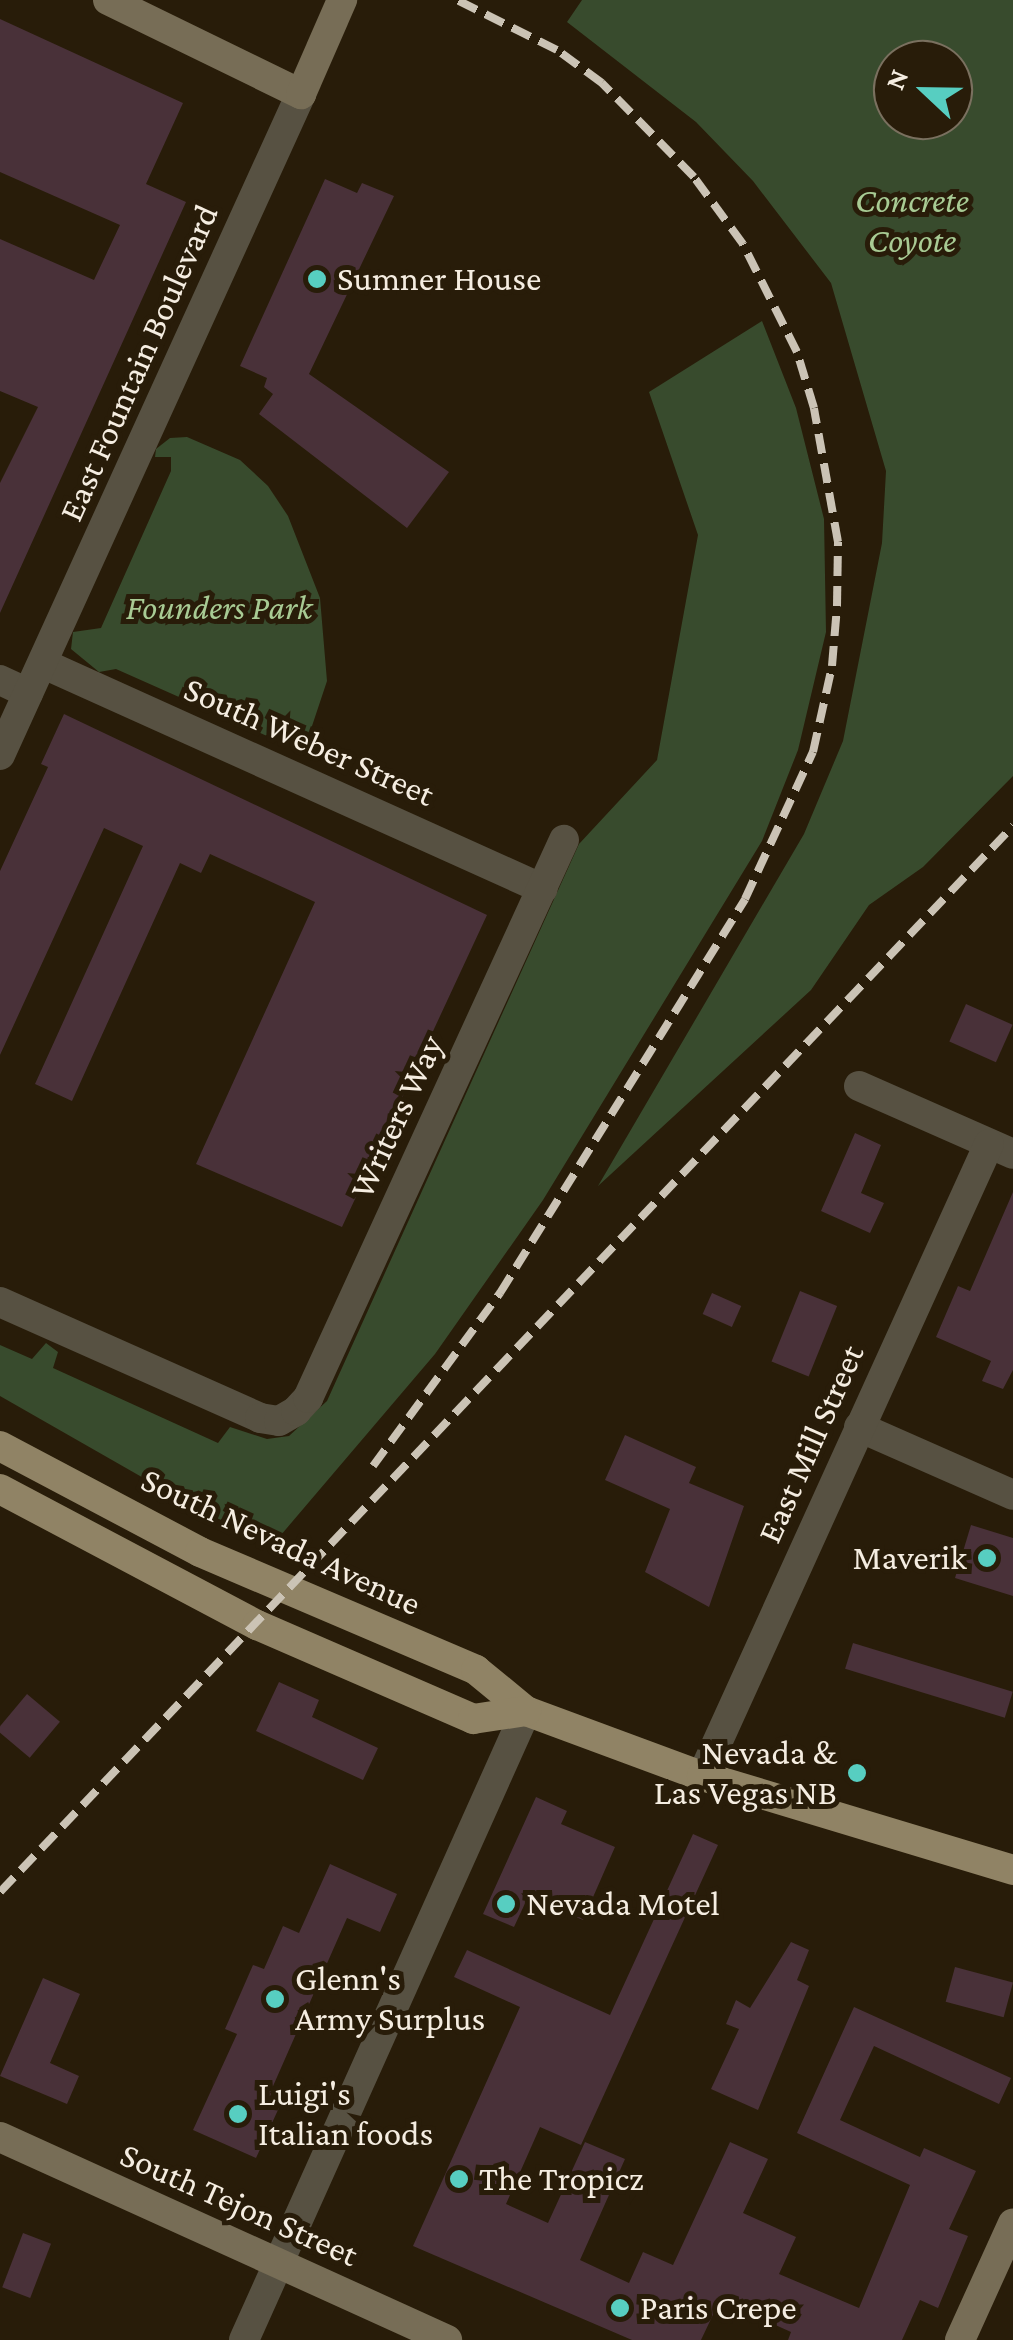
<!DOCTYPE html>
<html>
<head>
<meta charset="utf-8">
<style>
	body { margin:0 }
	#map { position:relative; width:1013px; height:2340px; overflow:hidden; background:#281c09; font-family:"Crimson Pro",serif }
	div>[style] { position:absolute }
	.green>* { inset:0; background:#384b2d }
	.building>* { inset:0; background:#493139; transform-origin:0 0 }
	.street>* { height:30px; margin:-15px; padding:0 15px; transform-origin:15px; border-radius:15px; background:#575142 }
	.secondary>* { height:30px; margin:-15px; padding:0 15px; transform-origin:15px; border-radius:15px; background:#776d56 }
	.primary>* { height:30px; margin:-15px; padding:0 15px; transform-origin:15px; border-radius:15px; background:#908365 }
	.rail>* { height:8px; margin-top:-4px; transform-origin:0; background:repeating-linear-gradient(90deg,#cbc3b5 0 20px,transparent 0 30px) }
	.dots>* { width:28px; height:28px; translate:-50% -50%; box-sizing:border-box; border:5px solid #281c09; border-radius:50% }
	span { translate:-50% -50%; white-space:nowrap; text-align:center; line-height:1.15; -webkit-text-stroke:10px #281c09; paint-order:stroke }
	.park-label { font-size:35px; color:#a8cb94; font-style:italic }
	.poi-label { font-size:35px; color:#f5ede1 }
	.left { translate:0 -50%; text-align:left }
	.right { translate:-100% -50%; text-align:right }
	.street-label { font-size:35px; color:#f5ede1 }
	.north { position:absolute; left:873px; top:40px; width:100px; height:100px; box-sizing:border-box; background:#281c09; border:2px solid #7a705f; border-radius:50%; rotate:292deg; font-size:28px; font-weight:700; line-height:40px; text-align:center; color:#f5ede1 }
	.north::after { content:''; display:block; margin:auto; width:35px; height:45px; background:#57cec1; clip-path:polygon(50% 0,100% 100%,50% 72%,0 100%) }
</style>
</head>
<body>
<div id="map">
	<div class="green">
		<i style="clip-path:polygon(evenodd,582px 0,1013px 0,1013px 776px,923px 867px,869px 905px,811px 990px,598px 1186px,804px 834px,843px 741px,882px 543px,886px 471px,831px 283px,753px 181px,696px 122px,567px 22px,582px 0,893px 60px,953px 60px,953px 120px,893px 120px,893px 60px)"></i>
		<i style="clip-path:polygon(762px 321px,796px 408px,824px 519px,826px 632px,798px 750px,762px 841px,543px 1200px,435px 1354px,275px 1542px,210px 1516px,0 1396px,0 1345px,32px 1359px,46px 1343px,58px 1352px,53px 1368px,218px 1443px,230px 1427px,267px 1439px,289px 1436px,327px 1401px,579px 844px,657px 760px,698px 535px,649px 392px)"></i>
		<i style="clip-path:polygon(187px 437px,240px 460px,268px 486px,288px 516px,320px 598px,327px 681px,309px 735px,294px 748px,116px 669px,99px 672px,71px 649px,73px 632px,101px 628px,171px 471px,171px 457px,155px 457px,156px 449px,170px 438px)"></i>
	</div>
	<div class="building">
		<i style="clip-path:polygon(0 19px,183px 103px,146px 184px,186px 202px,0 613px,0 483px,38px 407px,0 391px,0 239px,94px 280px,120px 225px,0 172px)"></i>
		<i style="clip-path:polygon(325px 179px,357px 193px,362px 183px,394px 196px,309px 374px,449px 472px,407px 528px,259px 414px,273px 394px,264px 387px,267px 378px,240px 366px)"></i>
		<i style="clip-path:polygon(64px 714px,487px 915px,342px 1227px,196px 1164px,315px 902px,210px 854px,201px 873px,180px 863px,72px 1101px,35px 1084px,143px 846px,104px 828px,0 1055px,0 871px,48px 767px,41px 764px)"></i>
		<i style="left:966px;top:1004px;width:51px;height:41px;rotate:24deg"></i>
		<i style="clip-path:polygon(855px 1133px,881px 1145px,861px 1193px,884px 1203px,870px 1233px,821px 1211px)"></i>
		<i style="clip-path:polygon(1013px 1192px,1013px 1370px,1003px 1389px,982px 1381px,991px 1361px,936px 1337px,958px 1286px,970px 1291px)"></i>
		<i style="left:800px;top:1291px;width:40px;height:76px;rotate:22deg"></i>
		<i style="left:712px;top:1293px;width:32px;height:23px;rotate:24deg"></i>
		<i style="clip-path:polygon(625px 1435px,696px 1467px,689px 1483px,744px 1506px,709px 1607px,645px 1572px,670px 1509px,605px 1480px)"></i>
		<i style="clip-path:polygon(971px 1525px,1013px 1538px,1013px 1596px,955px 1578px)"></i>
		<i style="left:853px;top:1643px;width:167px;height:27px;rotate:17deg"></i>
		<i style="clip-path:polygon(279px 1682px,319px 1700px,312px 1717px,378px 1748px,363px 1780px,256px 1731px)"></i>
		<i style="left:27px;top:1694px;width:43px;height:47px;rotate:40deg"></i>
		<i style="clip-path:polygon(536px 1797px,567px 1811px,561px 1824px,615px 1847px,583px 1920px,528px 1897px,514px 1927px,483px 1914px)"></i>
		<i style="clip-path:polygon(693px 1834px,718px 1845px,581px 2145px,540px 2127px,506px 2204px,548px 2223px,585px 2142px,625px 2159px,580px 2260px,629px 2283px,643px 2252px,673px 2265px,730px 2142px,768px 2159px,743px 2213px,796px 2237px,779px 2274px,859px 2308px,910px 2185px,797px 2133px,854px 2007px,1011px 2078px,999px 2104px,874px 2046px,840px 2120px,920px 2157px,924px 2148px,976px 2171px,949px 2229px,968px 2236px,938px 2308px,920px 2300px,902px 2340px,788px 2340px,791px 2332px,720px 2300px,701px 2340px,632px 2340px,413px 2246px,520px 2007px,454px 1977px,467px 1950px,610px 2015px)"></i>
		<i style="clip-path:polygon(330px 1864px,397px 1894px,380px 1932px,347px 1918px,270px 2093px,283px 2099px,256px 2158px,193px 2130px,237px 2034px,225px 2029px,253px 1965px,264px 1969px,283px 1926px,299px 1933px)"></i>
		<i style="clip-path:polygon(791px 1942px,809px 1950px,797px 1980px,809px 1986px,758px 2110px,711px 2089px,739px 2029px,726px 2024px,736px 2000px,750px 2008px)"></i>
		<i style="left:955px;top:1967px;width:60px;height:36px;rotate:15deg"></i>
		<i style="clip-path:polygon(43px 1978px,80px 1994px,50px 2063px,79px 2076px,67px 2104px,0 2076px)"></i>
		<i style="left:23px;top:2233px;width:30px;height:58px;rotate:21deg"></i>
	</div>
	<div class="street">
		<i style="left:44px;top:664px;width:547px;rotate:24.27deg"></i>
		<i style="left:0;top:680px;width:31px;rotate:25deg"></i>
		<i style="left:0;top:755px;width:726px;rotate:-65.52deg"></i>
		<i style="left:859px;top:1086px;width:168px;rotate:23.8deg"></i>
		<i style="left:0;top:1302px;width:285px;rotate:24deg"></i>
		<i style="left:260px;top:1418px;width:19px;rotate:9deg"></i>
		<i style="left:279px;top:1421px;width:20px;rotate:-30deg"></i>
		<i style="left:296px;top:1411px;width:18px;rotate:-47deg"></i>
		<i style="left:308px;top:1398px;width:614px;rotate:-65.36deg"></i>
		<i style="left:859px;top:1427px;width:168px;rotate:23.8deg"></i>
		<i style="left:702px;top:1776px;width:694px;rotate:-65.58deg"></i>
		<i style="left:244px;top:2340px;width:689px;rotate:-65.85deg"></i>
	</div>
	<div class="secondary">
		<i style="left:108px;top:0;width:215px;rotate:26deg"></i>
		<i style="left:301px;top:94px;width:103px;rotate:-66.4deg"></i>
		<i style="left:0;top:2137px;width:491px;rotate:24.4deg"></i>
		<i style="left:960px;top:2340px;width:128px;rotate:-65.6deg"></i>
	</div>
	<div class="primary">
		<i style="left:0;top:1446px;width:226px;rotate:27.9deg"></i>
		<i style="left:200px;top:1552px;width:300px;rotate:23.1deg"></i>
		<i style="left:476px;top:1670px;width:65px;rotate:39.4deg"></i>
		<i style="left:526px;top:1711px;width:188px;rotate:20.3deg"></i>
		<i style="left:702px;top:1776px;width:325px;rotate:16.8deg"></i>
		<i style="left:0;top:1489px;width:291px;rotate:27.9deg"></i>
		<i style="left:257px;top:1625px;width:236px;rotate:23.5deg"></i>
		<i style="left:473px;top:1719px;width:54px;rotate:-8.6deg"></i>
	</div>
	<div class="rail">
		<i style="left:373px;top:1466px;width:215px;rotate:-53.7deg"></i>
		<i style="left:500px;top:1293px;width:464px;rotate:-58.1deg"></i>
		<i style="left:745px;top:899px;width:162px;rotate:-65.2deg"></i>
		<i style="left:813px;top:752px;width:88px;rotate:-77.5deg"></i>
		<i style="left:832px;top:666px;width:60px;rotate:-85.2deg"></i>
		<i style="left:837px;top:606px;width:64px;rotate:-89.1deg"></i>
		<i style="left:838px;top:542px;width:136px;rotate:-100.2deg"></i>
		<i style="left:814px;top:408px;width:59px;rotate:-106.9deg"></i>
		<i style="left:797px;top:352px;width:121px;rotate:-116.6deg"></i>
		<i style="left:743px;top:244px;width:83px;rotate:-126.2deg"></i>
		<i style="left:694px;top:177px;width:132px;rotate:-134.4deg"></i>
		<i style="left:602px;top:83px;width:56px;rotate:-143.7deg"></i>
		<i style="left:557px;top:50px;width:112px;rotate:-153.4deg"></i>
		<i style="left:0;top:1892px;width:1471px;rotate:-46.46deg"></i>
	</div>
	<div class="dots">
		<i style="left:317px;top:279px;background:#57cec1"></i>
		<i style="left:987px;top:1558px;background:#57cec1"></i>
		<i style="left:857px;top:1773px;background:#57cec1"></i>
		<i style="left:506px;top:1904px;background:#57cec1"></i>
		<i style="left:275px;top:1999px;background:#57cec1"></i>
		<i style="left:238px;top:2114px;background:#57cec1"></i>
		<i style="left:459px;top:2179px;background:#57cec1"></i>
		<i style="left:620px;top:2308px;background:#57cec1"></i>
	</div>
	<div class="park-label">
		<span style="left:912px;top:221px">Concrete<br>Coyote</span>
		<span style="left:219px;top:608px">Founders Park</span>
	</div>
	<div class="poi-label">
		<span class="left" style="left:337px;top:279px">Sumner House</span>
		<span class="right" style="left:967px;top:1558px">Maverik</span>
		<span class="right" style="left:837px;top:1773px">Nevada &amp;<br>Las Vegas NB</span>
		<span class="left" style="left:526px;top:1904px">Nevada Motel</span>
		<span class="left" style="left:295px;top:1999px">Glenn's<br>Army Surplus</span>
		<span class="left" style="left:258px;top:2114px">Luigi's<br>Italian foods</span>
		<span class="left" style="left:479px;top:2179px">The Tropicz</span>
		<span class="left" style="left:640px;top:2308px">Paris Crepe</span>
	</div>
	<div class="street-label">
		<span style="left:139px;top:363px;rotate:-66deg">East Fountain Boulevard</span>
		<span style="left:309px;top:742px;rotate:24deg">South Weber Street</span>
		<span style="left:397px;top:1117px;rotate:-65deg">Writers Way</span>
		<span style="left:811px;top:1444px;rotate:-66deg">East Mill Street</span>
		<span style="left:281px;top:1542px;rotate:25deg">South Nevada Avenue</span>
		<span style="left:239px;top:2205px;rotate:24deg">South Tejon Street</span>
	</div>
	<div class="north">N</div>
</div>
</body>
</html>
